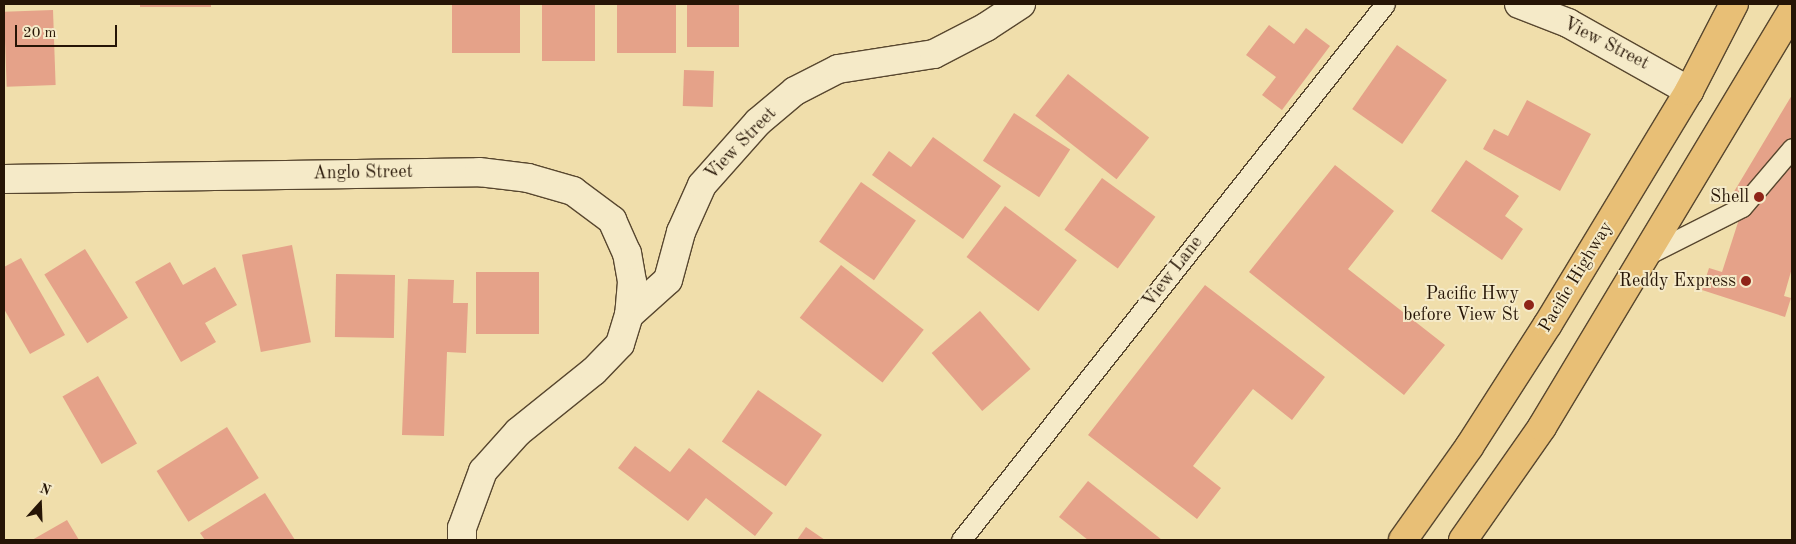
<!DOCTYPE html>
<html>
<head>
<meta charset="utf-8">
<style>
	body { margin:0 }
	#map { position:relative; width:1796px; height:544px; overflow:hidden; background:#f0deab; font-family:"Old Standard TT",serif }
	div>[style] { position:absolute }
	.building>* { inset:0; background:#e5a289; transform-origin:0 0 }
	.roads { filter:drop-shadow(1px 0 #58472f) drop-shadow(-1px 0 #58472f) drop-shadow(0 1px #58472f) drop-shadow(0 -1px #58472f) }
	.lane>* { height:19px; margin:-9.5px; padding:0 9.5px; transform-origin:9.5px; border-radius:9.5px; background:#f5eac8 }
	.street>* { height:28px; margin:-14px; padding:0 14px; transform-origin:14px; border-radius:14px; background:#f5eac8 }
	.highway>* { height:28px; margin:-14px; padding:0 14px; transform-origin:14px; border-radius:14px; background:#e8bf76 }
	.dots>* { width:14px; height:14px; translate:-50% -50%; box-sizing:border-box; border:2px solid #f5eac8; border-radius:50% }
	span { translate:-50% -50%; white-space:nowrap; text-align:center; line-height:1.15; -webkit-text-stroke:4px #f5eac8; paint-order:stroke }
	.street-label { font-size:18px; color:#261506 }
	.poi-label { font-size:18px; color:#261506 }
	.right { translate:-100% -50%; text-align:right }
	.frame { position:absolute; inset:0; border:5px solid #261506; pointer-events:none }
	.north { position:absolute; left:15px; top:479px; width:50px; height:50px; -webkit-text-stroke:4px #f5eac8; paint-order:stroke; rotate:20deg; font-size:14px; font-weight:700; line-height:20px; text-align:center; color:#261506 }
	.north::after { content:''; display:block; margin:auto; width:18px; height:22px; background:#261506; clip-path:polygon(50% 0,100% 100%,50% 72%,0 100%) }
	.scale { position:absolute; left:15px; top:25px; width:102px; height:22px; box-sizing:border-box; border:2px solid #261506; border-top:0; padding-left:6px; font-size:15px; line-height:18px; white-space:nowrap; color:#261506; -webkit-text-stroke:4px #f5eac8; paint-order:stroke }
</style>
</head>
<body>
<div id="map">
	<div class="building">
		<i style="left:140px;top:4px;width:71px;height:3px"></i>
		<i style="left:452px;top:4px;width:68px;height:49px"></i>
		<i style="left:542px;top:4px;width:53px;height:57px"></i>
		<i style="left:617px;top:4px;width:59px;height:49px"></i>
		<i style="left:687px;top:4px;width:52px;height:43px"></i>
		<i style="left:53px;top:10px;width:75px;height:49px;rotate:88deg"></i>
		<i style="clip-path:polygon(1269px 25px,1294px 44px,1306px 28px,1330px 46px,1282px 110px,1262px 95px,1276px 77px,1246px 55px)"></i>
		<i style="left:1397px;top:45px;width:61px;height:78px;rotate:35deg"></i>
		<i style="left:684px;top:70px;width:30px;height:36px;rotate:2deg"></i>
		<i style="left:1068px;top:74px;width:103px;height:53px;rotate:38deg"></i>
		<i style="clip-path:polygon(1792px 95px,1792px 268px,1784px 296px,1791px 298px,1785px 317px,1702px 290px,1709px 268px,1722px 272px,1741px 213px,1726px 205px)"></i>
		<i style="clip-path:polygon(1527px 100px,1591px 134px,1560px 191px,1483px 149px,1494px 129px,1508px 136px)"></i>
		<i style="left:1014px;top:113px;width:67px;height:57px;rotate:33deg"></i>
		<i style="clip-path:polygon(933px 137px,1001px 186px,963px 239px,872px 175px,889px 151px,911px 167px)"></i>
		<i style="clip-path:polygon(1466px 160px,1519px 196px,1505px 216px,1523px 229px,1502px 260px,1431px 211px)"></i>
		<i style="clip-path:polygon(1335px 165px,1394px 211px,1348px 269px,1445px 345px,1404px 395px,1249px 272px)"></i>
		<i style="left:1102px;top:178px;width:66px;height:64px;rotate:36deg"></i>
		<i style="left:861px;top:182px;width:67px;height:73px;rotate:35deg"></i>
		<i style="left:1005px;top:206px;width:90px;height:64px;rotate:37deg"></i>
		<i style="left:292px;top:245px;width:99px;height:51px;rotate:79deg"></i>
		<i style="left:85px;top:249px;width:81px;height:48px;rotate:58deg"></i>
		<i style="clip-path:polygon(21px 258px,65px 335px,30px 354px,4px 309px,4px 267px)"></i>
		<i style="clip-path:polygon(170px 262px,183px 285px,215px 267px,237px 305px,205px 323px,216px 342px,181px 362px,135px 282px)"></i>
		<i style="left:841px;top:265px;width:105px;height:67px;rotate:38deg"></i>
		<i style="left:476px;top:272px;width:63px;height:62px"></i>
		<i style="left:336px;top:274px;width:59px;height:63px;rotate:1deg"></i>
		<i style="clip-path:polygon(408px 279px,454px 280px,453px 303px,468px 303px,466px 353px,447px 352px,444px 436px,402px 435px)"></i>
		<i style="clip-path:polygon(1205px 285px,1325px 377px,1292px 420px,1253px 389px,1193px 466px,1221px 488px,1197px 519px,1088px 435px)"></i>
		<i style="left:980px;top:311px;width:77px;height:64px;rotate:49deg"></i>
		<i style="left:98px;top:376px;width:78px;height:41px;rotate:60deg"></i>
		<i style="left:758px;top:390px;width:78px;height:63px;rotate:35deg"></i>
		<i style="left:227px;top:427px;width:60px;height:83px;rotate:58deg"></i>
		<i style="clip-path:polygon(635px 446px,670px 472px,689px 448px,773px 513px,755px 536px,706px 498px,688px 521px,618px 468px)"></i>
		<i style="clip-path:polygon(1088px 481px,1162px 540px,1088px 540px,1059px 517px)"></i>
		<i style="clip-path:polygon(265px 493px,295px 540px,205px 540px,200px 533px)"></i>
		<i style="clip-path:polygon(67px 520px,79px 540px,32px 540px)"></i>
		<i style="clip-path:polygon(806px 527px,825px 540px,797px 540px)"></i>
	</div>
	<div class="roads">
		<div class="lane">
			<i style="left:1647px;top:255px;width:106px;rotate:-26.8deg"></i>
			<i style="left:1742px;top:207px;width:77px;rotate:-49.7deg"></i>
			<i style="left:961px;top:540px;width:683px;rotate:-51.65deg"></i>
		</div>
		<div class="street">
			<i style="left:1519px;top:4px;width:53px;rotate:21.2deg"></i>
			<i style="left:1568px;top:23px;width:139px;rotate:29.3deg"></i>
			<i style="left:4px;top:179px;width:475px;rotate:-0.8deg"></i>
			<i style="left:479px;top:172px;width:49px;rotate:7deg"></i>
			<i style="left:528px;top:178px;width:47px;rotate:16.1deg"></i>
			<i style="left:573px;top:191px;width:49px;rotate:36.6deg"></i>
			<i style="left:612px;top:220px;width:36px;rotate:66deg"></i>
			<i style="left:627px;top:253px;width:29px;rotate:80deg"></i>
			<i style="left:632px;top:282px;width:33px;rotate:95deg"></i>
			<i style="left:462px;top:540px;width:12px;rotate:-90deg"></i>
			<i style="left:462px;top:528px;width:61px;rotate:-69.8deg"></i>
			<i style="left:483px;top:471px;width:52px;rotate:-48.1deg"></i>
			<i style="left:518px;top:432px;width:97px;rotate:-38.8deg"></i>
			<i style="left:594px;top:371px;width:37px;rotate:-46deg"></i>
			<i style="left:620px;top:344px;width:30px;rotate:-73deg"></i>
			<i style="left:629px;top:315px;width:52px;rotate:-41.9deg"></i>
			<i style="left:668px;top:280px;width:50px;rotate:-74.8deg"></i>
			<i style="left:681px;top:232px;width:51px;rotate:-65.9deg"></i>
			<i style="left:702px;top:185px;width:84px;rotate:-48.4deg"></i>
			<i style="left:758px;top:122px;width:48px;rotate:-40deg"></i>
			<i style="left:795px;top:91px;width:48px;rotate:-27.1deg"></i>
			<i style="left:838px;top:69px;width:97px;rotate:-8.9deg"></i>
			<i style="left:934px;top:54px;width:59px;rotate:-27.4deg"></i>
			<i style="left:986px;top:27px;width:42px;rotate:-33.3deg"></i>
		</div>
		<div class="highway">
			<i style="left:1403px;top:540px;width:114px;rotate:-54.6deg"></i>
			<i style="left:1469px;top:447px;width:146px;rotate:-57.3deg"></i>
			<i style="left:1548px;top:324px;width:272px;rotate:-58.8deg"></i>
			<i style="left:1689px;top:91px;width:98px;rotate:-62.7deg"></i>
			<i style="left:1463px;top:540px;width:138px;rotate:-55deg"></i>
			<i style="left:1542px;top:427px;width:485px;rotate:-59deg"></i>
		</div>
	</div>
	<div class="dots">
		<i style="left:1759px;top:197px;background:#8f2418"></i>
		<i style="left:1746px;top:281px;background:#8f2418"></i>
		<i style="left:1529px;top:305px;background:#8f2418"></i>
	</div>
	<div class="street-label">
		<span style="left:1606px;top:44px;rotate:27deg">View Street</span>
		<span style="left:741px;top:144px;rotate:-46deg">View Street</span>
		<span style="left:363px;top:173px;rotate:-1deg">Anglo Street</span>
		<span style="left:1173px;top:272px;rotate:-52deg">View Lane</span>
		<span style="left:1576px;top:277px;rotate:-59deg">Pacific Highway</span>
	</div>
	<div class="poi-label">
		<span class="right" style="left:1749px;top:197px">Shell</span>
		<span class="right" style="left:1736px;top:281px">Reddy Express</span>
		<span class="right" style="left:1519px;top:305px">Pacific Hwy<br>before View St</span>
	</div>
	<div class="frame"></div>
	<div class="north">N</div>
	<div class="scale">20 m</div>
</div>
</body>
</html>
